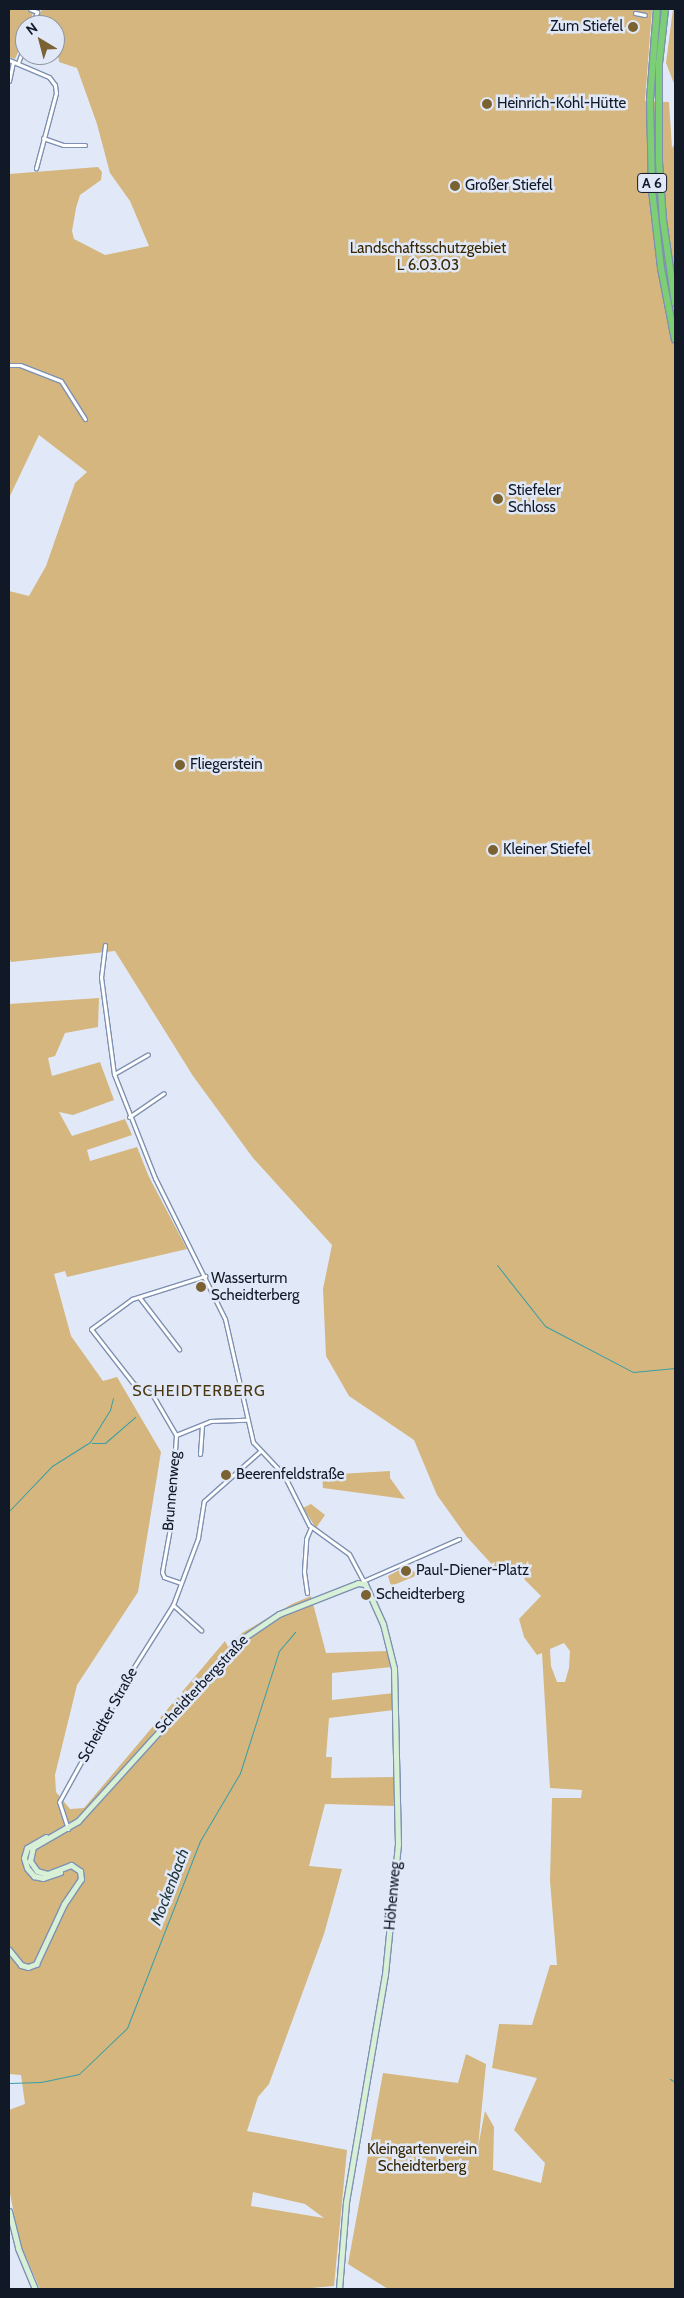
<!DOCTYPE html>
<html>
<head>
<meta charset="utf-8">
<style>
	body { margin:0 }
	#map { position:relative; width:684px; height:2298px; overflow:hidden; background:#e1e9f8; font-family:Cabin,sans-serif }
	div>[style] { position:absolute }
	.green>* { inset:0; background:#d4b67e }
	.stream>* { height:1px; margin:-0.5px; padding:0 0.5px; transform-origin:0.5px; border-radius:0.5px; background:#3a9ea6 }
	.roads { filter:drop-shadow(1px 0 #7e91b2) drop-shadow(-1px 0 #7e91b2) drop-shadow(0 1px #7e91b2) drop-shadow(0 -1px #7e91b2) }
	.street>* { height:3px; margin:-1.5px; padding:0 1.5px; transform-origin:1.5px; border-radius:1.5px; background:#fff }
	.secondary>* { height:5px; margin:-2.5px; padding:0 2.5px; transform-origin:2.5px; border-radius:2.5px; background:#d8f1d6 }
	.highway>* { height:6px; margin:-3px; padding:0 3px; transform-origin:3px; border-radius:3px; background:#7ccf75 }
	.dots>* { width:14px; height:14px; translate:-50% -50%; box-sizing:border-box; border:2px solid #e1e9f8; border-radius:50% }
	span { translate:-50% -50%; white-space:nowrap; text-align:center; line-height:1.15; -webkit-text-stroke:5px #e1e9f8; paint-order:stroke }
	.shield-label span { padding:1px 4px; background:#e1e9f8; border:1px solid; border-radius:4px; -webkit-text-stroke-width:0 }
	.shield-label { font-size:14px; color:#121926; font-weight:700 }
	.poi-label { font-size:15px; color:#121926 }
	.right { translate:-100% -50%; text-align:right }
	.left { translate:0 -50%; text-align:left }
	.park-label { font-size:15px; color:#372600 }
	.street-label { font-size:15px; color:#121926 }
	.neighbourhood-label { font-size:16px; color:#4a3710; letter-spacing:1px }
	.water-label { font-size:16px; color:#1f3638; font-style:italic }
	.frame { position:absolute; inset:0; border:10px solid #121926; pointer-events:none }
	.north { position:absolute; left:15px; top:15px; width:50px; height:50px; box-sizing:border-box; background:#e1e9f8; border:1px solid #8e96a4; border-radius:50%; rotate:323deg; font-size:14px; font-weight:700; line-height:20px; text-align:center; color:#121926 }
	.north::after { content:''; display:block; margin:auto; width:18px; height:22px; background:#7a6232; clip-path:polygon(50% 0,100% 100%,50% 72%,0 100%) }
</style>
</head>
<body>
<div id="map">
	<div class="green">
		<i style="clip-path:polygon(9px 9px,25px 9px,33px 13px,29px 25px,25px 25px,25px 37px,15px 59px,9px 57px)"></i>
		<i style="clip-path:polygon(evenodd,42px 9px,652px 9px,645px 101px,669px 102px,672px 148px,675px 143px,675px 2289px,388px 2289px,348px 2264px,383px 2073px,458px 2083px,466px 2054px,486px 2064px,478px 2147px,485px 2111px,494px 2127px,493px 2170px,541px 2183px,545px 2163px,514px 2130px,537px 2078px,492px 2068px,499px 2024px,532px 2025px,550px 1965px,557px 1965px,550px 1881px,552px 1798px,581px 1798px,582px 1790px,550px 1788px,542px 1653px,537px 1655px,524px 1637px,519px 1619px,541px 1596px,511px 1566px,497px 1570px,467px 1537px,437px 1495px,414px 1440px,349px 1396px,326px 1356px,323px 1289px,332px 1245px,253px 1158px,193px 1076px,115px 951px,11px 962px,9px 958px,9px 591px,29px 596px,46px 566px,75px 483px,87px 472px,39px 435px,9px 498px,9px 174px,98px 167px,102px 172px,101px 180px,80px 195px,76px 208px,72px 231px,74px 239px,105px 255px,149px 246px,130px 201px,110px 173px,97px 124px,77px 68px,59px 62px,55px 25px,36px 25px,42px 9px,564px 1643px,570px 1651px,569px 1668px,565px 1682px,557px 1682px,551px 1666px,550px 1649px,564px 1643px)"></i>
		<i style="clip-path:polygon(673px 9px,675px 9px,675px 86px,666px 63px)"></i>
		<i style="clip-path:polygon(evenodd,99px 998px,98px 1027px,65px 1033px,55px 1056px,48px 1058px,52px 1076px,100px 1062px,114px 1100px,73px 1115px,59px 1112px,72px 1136px,125px 1119px,132px 1135px,87px 1150px,90px 1161px,137px 1147px,149px 1177px,187px 1249px,67px 1277px,65px 1271px,54px 1274px,71px 1336px,103px 1381px,117px 1377px,161px 1452px,138px 1592px,77px 1685px,55px 1775px,56px 1792px,70px 1809px,84px 1808px,225px 1641px,228px 1647px,242px 1633px,292px 1604px,311px 1596px,326px 1653px,388px 1651px,392px 1667px,332px 1673px,332px 1700px,394px 1693px,394px 1710px,329px 1718px,326px 1757px,332px 1757px,331px 1778px,395px 1777px,395px 1806px,325px 1804px,309px 1866px,342px 1869px,324px 1934px,269px 2084px,258px 2097px,247px 2131px,347px 2150px,334px 2286px,300px 2289px,40px 2289px,20px 2243px,9px 2189px,9px 2110px,25px 2104px,21px 2075px,9px 2074px,9px 1004px,99px 998px,253px 2192px,305px 2204px,324px 2218px,251px 2206px,253px 2192px)"></i>
		<i style="clip-path:polygon(390px 1471px,390px 1478px,405px 1499px,323px 1488px,322px 1475px)"></i>
		<i style="clip-path:polygon(311px 1504px,325px 1515px,316px 1528px,303px 1508px)"></i>
		<i style="clip-path:polygon(407px 1566px,418px 1575px,391px 1586px,388px 1576px)"></i>
	</div>
	<div class="stream">
		<i style="left:497px;top:1265px;width:78px;rotate:51.8deg"></i>
		<i style="left:545px;top:1326px;width:99px;rotate:27.6deg"></i>
		<i style="left:633px;top:1372px;width:42px;rotate:-5.4deg"></i>
		<i style="left:92px;top:1443px;width:13px"></i>
		<i style="left:105px;top:1443px;width:40px;rotate:-41deg"></i>
		<i style="left:9px;top:1511px;width:62px;rotate:-46.3deg"></i>
		<i style="left:52px;top:1466px;width:45px;rotate:-32.3deg"></i>
		<i style="left:90px;top:1442px;width:38px;rotate:-58deg"></i>
		<i style="left:110px;top:1410px;width:12px;rotate:-76deg"></i>
		<i style="left:670px;top:2079px;width:6px;rotate:31deg"></i>
		<i style="left:9px;top:2083px;width:32px;rotate:-2deg"></i>
		<i style="left:41px;top:2082px;width:39px;rotate:-12deg"></i>
		<i style="left:79px;top:2074px;width:66px;rotate:-43.8deg"></i>
		<i style="left:127px;top:2028px;width:201px;rotate:-68.7deg"></i>
		<i style="left:200px;top:1841px;width:79px;rotate:-59.5deg"></i>
		<i style="left:240px;top:1773px;width:128px;rotate:-72.3deg"></i>
		<i style="left:279px;top:1651px;width:25px;rotate:-50deg"></i>
	</div>
	<div class="roads">
		<div class="street">
			<i style="left:30px;top:9px;width:8px;rotate:23deg"></i>
			<i style="left:37px;top:12px;width:14px;rotate:111deg"></i>
			<i style="left:635px;top:13px;width:10px;rotate:11deg"></i>
			<i style="left:9px;top:60px;width:43px;rotate:23deg"></i>
			<i style="left:49px;top:77px;width:10px;rotate:53deg"></i>
			<i style="left:55px;top:85px;width:8px;rotate:83deg"></i>
			<i style="left:56px;top:93px;width:78px;rotate:104.9deg"></i>
			<i style="left:18px;top:63px;width:20px;rotate:-70deg"></i>
			<i style="left:9px;top:81px;width:19px;rotate:-78deg"></i>
			<i style="left:43px;top:138px;width:21px;rotate:19deg"></i>
			<i style="left:63px;top:145px;width:22px"></i>
			<i style="left:9px;top:365px;width:11px"></i>
			<i style="left:20px;top:365px;width:44px;rotate:21.3deg"></i>
			<i style="left:61px;top:381px;width:45px;rotate:57.7deg"></i>
			<i style="left:105px;top:945px;width:32px;rotate:97deg"></i>
			<i style="left:101px;top:977px;width:98px;rotate:82.4deg"></i>
			<i style="left:114px;top:1074px;width:112px;rotate:68.5deg"></i>
			<i style="left:155px;top:1178px;width:157px;rotate:63.6deg"></i>
			<i style="left:225px;top:1319px;width:126px;rotate:77.2deg"></i>
			<i style="left:253px;top:1442px;width:45px;rotate:46.8deg"></i>
			<i style="left:284px;top:1475px;width:56px;rotate:63.4deg"></i>
			<i style="left:309px;top:1525px;width:49px;rotate:35.9deg"></i>
			<i style="left:349px;top:1554px;width:34px;rotate:62deg"></i>
			<i style="left:114px;top:1074px;width:39px;rotate:-30deg"></i>
			<i style="left:129px;top:1117px;width:42px;rotate:-34.4deg"></i>
			<i style="left:139px;top:1297px;width:66px;rotate:52.4deg"></i>
			<i style="left:176px;top:1435px;width:37px;rotate:-22deg"></i>
			<i style="left:210px;top:1421px;width:36px;rotate:-2deg"></i>
			<i style="left:200px;top:1454px;width:29px;rotate:-86deg"></i>
			<i style="left:363px;top:1581px;width:105px;rotate:-23.6deg"></i>
			<i style="left:181px;top:1583px;width:18px;rotate:-161deg"></i>
			<i style="left:164px;top:1577px;width:5px;rotate:-112deg"></i>
			<i style="left:162px;top:1572px;width:45px;rotate:-79.7deg"></i>
			<i style="left:170px;top:1528px;width:93px;rotate:-86.3deg"></i>
			<i style="left:176px;top:1435px;width:48px;rotate:-120.3deg"></i>
			<i style="left:152px;top:1394px;width:22px;rotate:-150deg"></i>
			<i style="left:133px;top:1383px;width:68px;rotate:-127.9deg"></i>
			<i style="left:91px;top:1329px;width:51px;rotate:-36.2deg"></i>
			<i style="left:132px;top:1299px;width:77px;rotate:-17.5deg"></i>
			<i style="left:307px;top:1593px;width:22px;rotate:-98deg"></i>
			<i style="left:304px;top:1571px;width:32px;rotate:-86deg"></i>
			<i style="left:306px;top:1539px;width:13px;rotate:-67deg"></i>
			<i style="left:173px;top:1605px;width:38px;rotate:42deg"></i>
			<i style="left:68px;top:1829px;width:28px;rotate:-108deg"></i>
			<i style="left:59px;top:1802px;width:151px;rotate:-61.1deg"></i>
			<i style="left:132px;top:1670px;width:77px;rotate:-57.8deg"></i>
			<i style="left:173px;top:1605px;width:72px;rotate:-69.5deg"></i>
			<i style="left:198px;top:1538px;width:37px;rotate:-81deg"></i>
			<i style="left:204px;top:1501px;width:74px;rotate:-41.7deg"></i>
		</div>
		<div class="secondary">
			<i style="left:46px;top:1837px;width:22px;rotate:150deg"></i>
			<i style="left:27px;top:1848px;width:10px;rotate:107deg"></i>
			<i style="left:24px;top:1858px;width:10px;rotate:73deg"></i>
			<i style="left:27px;top:1868px;width:11px;rotate:49deg"></i>
			<i style="left:34px;top:1876px;width:9px;rotate:13deg"></i>
			<i style="left:43px;top:1878px;width:18px;rotate:-19deg"></i>
			<i style="left:9px;top:1950px;width:19px;rotate:51deg"></i>
			<i style="left:21px;top:1965px;width:7px;rotate:16deg"></i>
			<i style="left:28px;top:1967px;width:9px;rotate:-21deg"></i>
			<i style="left:36px;top:1964px;width:66px;rotate:-65deg"></i>
			<i style="left:64px;top:1904px;width:30px;rotate:-56deg"></i>
			<i style="left:81px;top:1879px;width:8px;rotate:-97deg"></i>
			<i style="left:80px;top:1871px;width:11px;rotate:-146deg"></i>
			<i style="left:71px;top:1865px;width:26px;rotate:159deg"></i>
			<i style="left:47px;top:1874px;width:10px;rotate:-163deg"></i>
			<i style="left:37px;top:1871px;width:12px;rotate:-125deg"></i>
			<i style="left:30px;top:1861px;width:14px;rotate:-78deg"></i>
			<i style="left:33px;top:1847px;width:52px;rotate:-30deg"></i>
			<i style="left:78px;top:1821px;width:248px;rotate:-47.8deg"></i>
			<i style="left:245px;top:1637px;width:41px;rotate:-34.1deg"></i>
			<i style="left:279px;top:1614px;width:85px;rotate:-21.4deg"></i>
			<i style="left:358px;top:1583px;width:7px;rotate:8deg"></i>
			<i style="left:365px;top:1584px;width:44px;rotate:65.8deg"></i>
			<i style="left:383px;top:1624px;width:45px;rotate:76deg"></i>
			<i style="left:394px;top:1668px;width:176px;rotate:88.7deg"></i>
			<i style="left:398px;top:1844px;width:131px;rotate:95.7deg"></i>
			<i style="left:385px;top:1974px;width:231px;rotate:99.7deg"></i>
			<i style="left:346px;top:2202px;width:87px;rotate:94.6deg"></i>
			<i style="left:9px;top:2211px;width:38px;rotate:76deg"></i>
			<i style="left:18px;top:2248px;width:44px;rotate:67.5deg"></i>
		</div>
		<div class="highway">
			<i style="left:657px;top:9px;width:91px;rotate:94.4deg"></i>
			<i style="left:650px;top:100px;width:90px;rotate:88.7deg"></i>
			<i style="left:652px;top:190px;width:79px;rotate:83.4deg"></i>
			<i style="left:661px;top:268px;width:73px;rotate:79deg"></i>
			<i style="left:665px;top:9px;width:54px;rotate:96.3deg"></i>
			<i style="left:659px;top:63px;width:99px;rotate:90deg"></i>
			<i style="left:659px;top:162px;width:58px;rotate:86.1deg"></i>
			<i style="left:663px;top:220px;width:84px;rotate:81.8deg"></i>
		</div>
	</div>
	<div class="dots">
		<i style="left:633px;top:27px;background:#7a6232"></i>
		<i style="left:487px;top:104px;background:#7a6232"></i>
		<i style="left:455px;top:186px;background:#7a6232"></i>
		<i style="left:498px;top:499px;background:#7a6232"></i>
		<i style="left:180px;top:765px;background:#7a6232"></i>
		<i style="left:493px;top:850px;background:#7a6232"></i>
		<i style="left:201px;top:1287px;background:#7a6232"></i>
		<i style="left:226px;top:1475px;background:#7a6232"></i>
		<i style="left:406px;top:1571px;background:#7a6232"></i>
		<i style="left:366px;top:1595px;background:#7a6232"></i>
	</div>
	<div class="shield-label">
		<span style="left:652px;top:183px">A 6</span>
	</div>
	<div class="poi-label">
		<span class="right" style="left:623px;top:27px">Zum Stiefel</span>
		<span class="left" style="left:497px;top:104px">Heinrich-Kohl-Hütte</span>
		<span class="left" style="left:465px;top:186px">Großer Stiefel</span>
		<span class="left" style="left:508px;top:499px">Stiefeler<br>Schloss</span>
		<span class="left" style="left:190px;top:765px">Fliegerstein</span>
		<span class="left" style="left:503px;top:850px">Kleiner Stiefel</span>
		<span class="left" style="left:211px;top:1287px">Wasserturm<br>Scheidterberg</span>
		<span class="left" style="left:236px;top:1475px">Beerenfeldstraße</span>
		<span class="left" style="left:416px;top:1571px">Paul-Diener-Platz</span>
		<span class="left" style="left:376px;top:1595px">Scheidterberg</span>
	</div>
	<div class="park-label">
		<span style="left:428px;top:257px">Landschaftsschutzgebiet<br>L 6.03.03</span>
		<span style="left:422px;top:2158px">Kleingartenverein<br>Scheidterberg</span>
	</div>
	<div class="street-label">
		<span style="left:172px;top:1491px;rotate:-85deg">Brunnenweg</span>
		<span style="left:202px;top:1684px;rotate:-47deg">Scheidterbergstraße</span>
		<span style="left:108px;top:1715px;rotate:-61deg">Scheidter Straße</span>
		<span style="left:393px;top:1896px;rotate:-85deg">Höhenweg</span>
	</div>
	<div class="neighbourhood-label">
		<span style="left:199px;top:1391px">SCHEIDTERBERG</span>
	</div>
	<div class="water-label">
		<span style="left:170px;top:1887px;rotate:-69deg">Mockenbach</span>
	</div>
	<div class="frame"></div>
	<div class="north">N</div>
</div>
</body>
</html>
